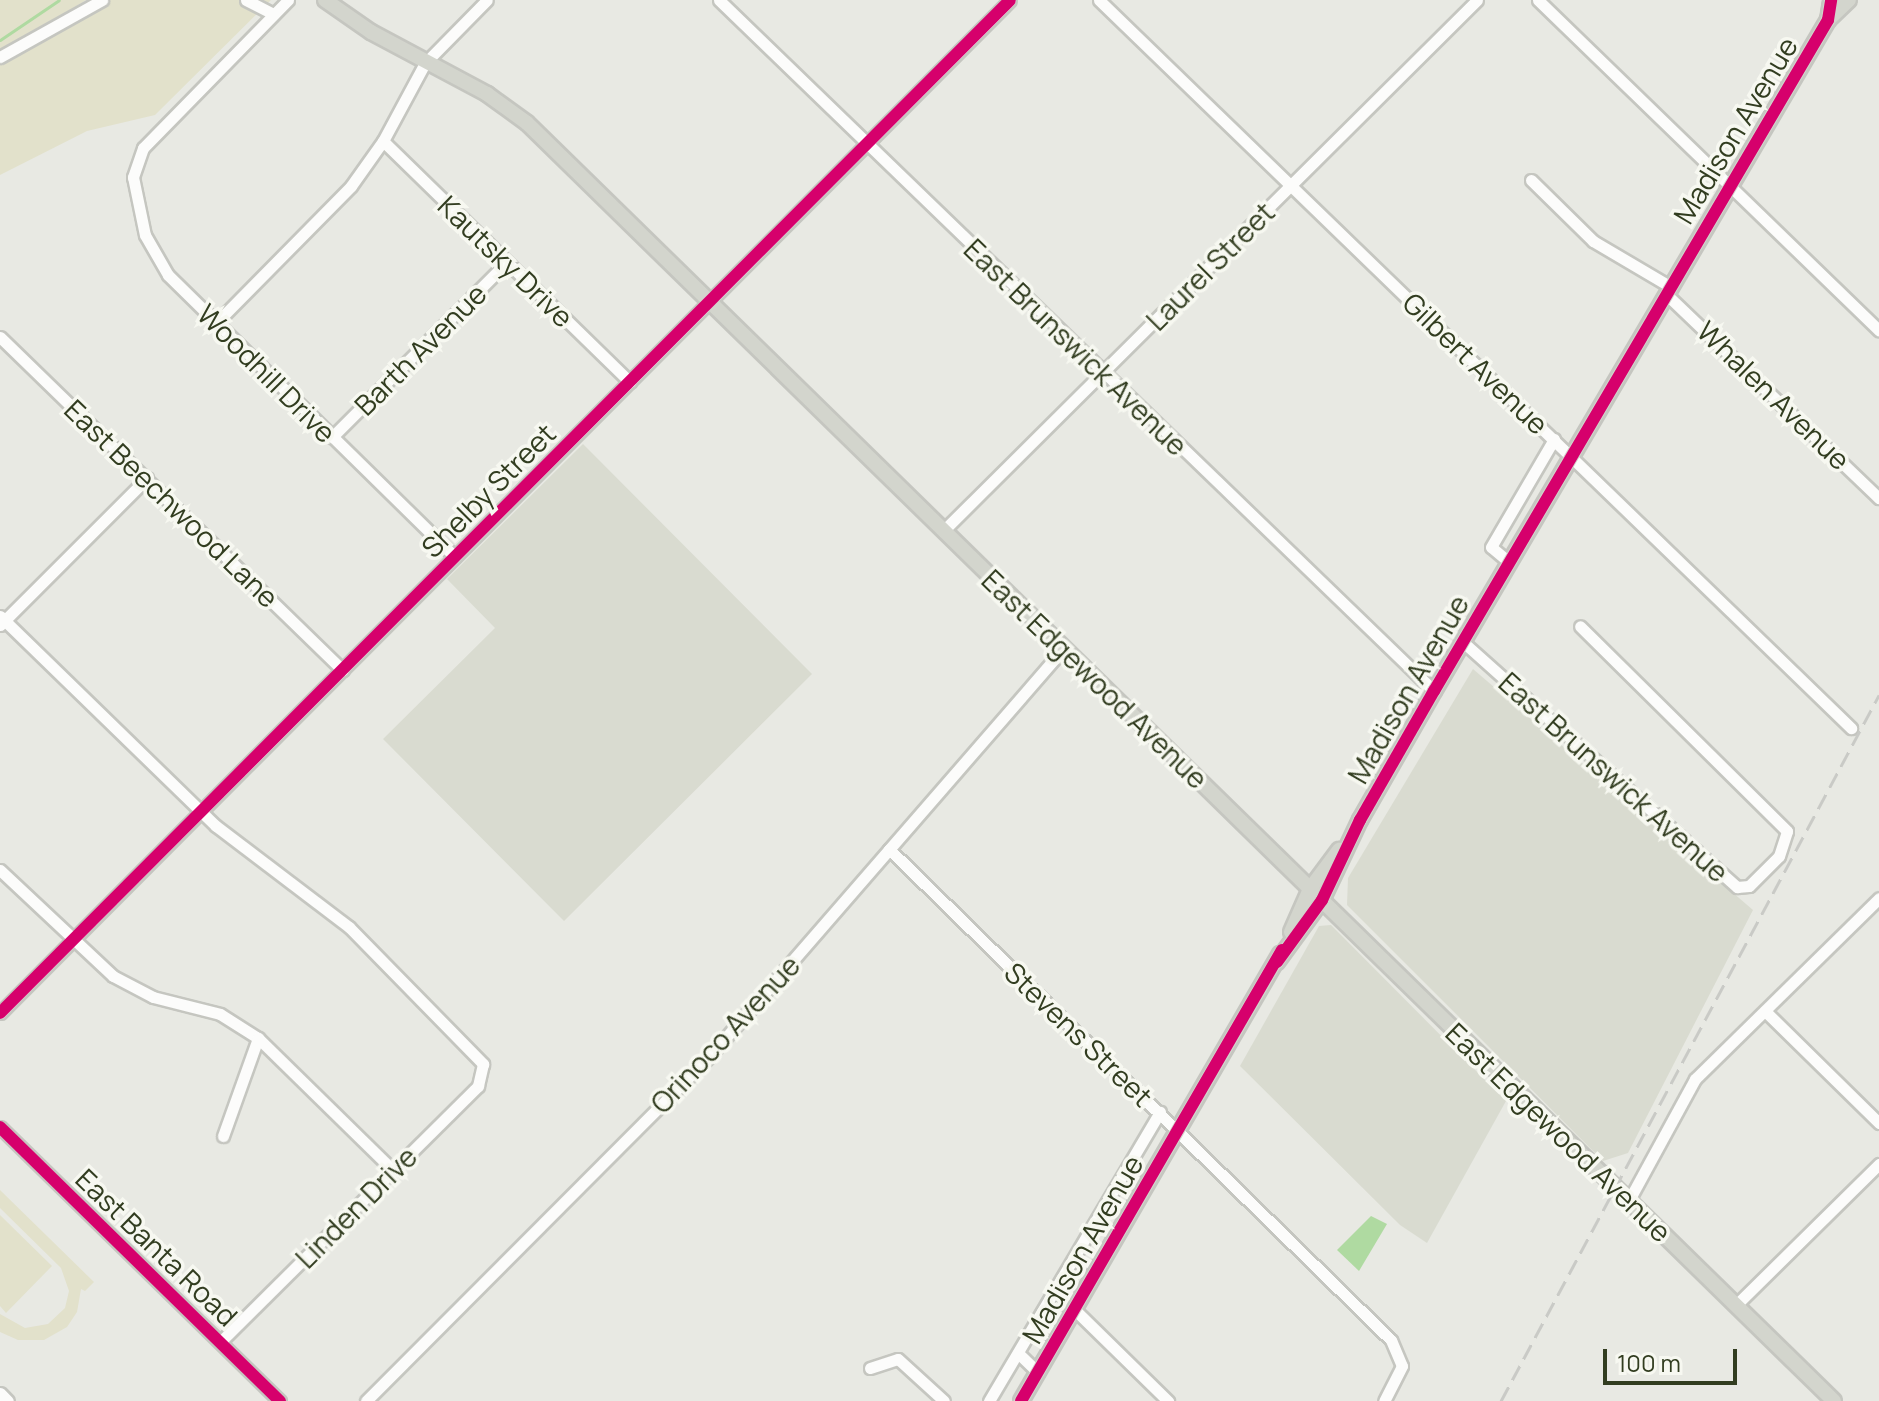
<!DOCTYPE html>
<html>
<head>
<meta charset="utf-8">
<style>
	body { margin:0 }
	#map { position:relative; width:1879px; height:1401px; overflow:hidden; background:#e8e9e3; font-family:Manrope,sans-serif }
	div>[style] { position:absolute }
	.built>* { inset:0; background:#d9dbd0 }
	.green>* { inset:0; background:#e2e1cb }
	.water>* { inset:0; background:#afdaa1 }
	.stream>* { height:3px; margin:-1.5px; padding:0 1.5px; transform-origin:1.5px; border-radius:1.5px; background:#afdaa1 }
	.roads { filter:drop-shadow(2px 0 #c5c6c0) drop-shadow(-2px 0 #c5c6c0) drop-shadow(0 2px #c5c6c0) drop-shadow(0 -2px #c5c6c0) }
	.minor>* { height:11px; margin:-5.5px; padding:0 5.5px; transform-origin:5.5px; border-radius:5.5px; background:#fcfcfb }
	.major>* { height:14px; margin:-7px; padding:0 7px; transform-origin:7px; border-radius:7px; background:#d3d5cd }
	.rail>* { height:3px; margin-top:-1.5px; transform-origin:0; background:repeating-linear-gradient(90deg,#c9cac6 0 16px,transparent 0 24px) }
	.cycleway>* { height:12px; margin:-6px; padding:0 6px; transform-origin:6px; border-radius:6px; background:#d6006c }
	span { translate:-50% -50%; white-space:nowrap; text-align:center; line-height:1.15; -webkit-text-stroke:7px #f7f8f1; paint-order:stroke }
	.street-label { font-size:28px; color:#323d20 }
	.scale { position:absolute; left:1603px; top:1349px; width:134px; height:36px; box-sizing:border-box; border:4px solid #323d20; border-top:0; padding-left:10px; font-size:24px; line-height:28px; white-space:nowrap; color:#323d20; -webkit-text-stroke:6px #f7f8f1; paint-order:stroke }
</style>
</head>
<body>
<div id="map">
	<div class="built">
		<i style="clip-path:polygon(583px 444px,812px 674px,564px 921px,383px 739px,495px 628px,447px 579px)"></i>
		<i style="clip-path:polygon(1473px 669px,1753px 910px,1628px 1153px,1603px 1161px,1347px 905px,1348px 878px)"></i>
		<i style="clip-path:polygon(1331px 925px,1506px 1101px,1427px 1243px,1400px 1225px,1240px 1066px,1319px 926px)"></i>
	</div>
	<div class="green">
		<i style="clip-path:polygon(0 0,86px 0,0 55px)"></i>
		<i style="clip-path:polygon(90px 0,271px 0,155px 115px,87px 131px,0 175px,0 56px)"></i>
		<i style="clip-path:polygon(0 1190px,94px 1282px,85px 1291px,81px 1289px,77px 1312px,67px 1327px,44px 1340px,18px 1340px,0 1332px,0 1314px,25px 1328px,48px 1324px,65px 1308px,69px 1291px,61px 1268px,0 1208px)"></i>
		<i style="clip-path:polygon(0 1215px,52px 1266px,6px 1313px,0 1306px)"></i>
	</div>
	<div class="water">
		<i style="clip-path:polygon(1371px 1216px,1387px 1224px,1359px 1271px,1337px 1250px)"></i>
	</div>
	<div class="stream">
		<i style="left:0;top:40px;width:71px;rotate:-34.1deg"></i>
	</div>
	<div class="roads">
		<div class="minor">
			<i style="left:246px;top:0;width:31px;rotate:27deg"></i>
			<i style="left:288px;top:0;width:207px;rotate:134.4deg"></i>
			<i style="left:143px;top:148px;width:31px;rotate:109deg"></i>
			<i style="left:133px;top:177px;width:59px;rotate:78.3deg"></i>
			<i style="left:145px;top:235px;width:46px;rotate:60.1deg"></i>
			<i style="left:168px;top:275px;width:402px;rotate:44.5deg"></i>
			<i style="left:719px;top:0;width:994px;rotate:44.02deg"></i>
			<i style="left:1099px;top:0;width:1047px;rotate:44.07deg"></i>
			<i style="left:1538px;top:0;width:475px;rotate:44.1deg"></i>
			<i style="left:0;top:57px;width:117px;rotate:-29.2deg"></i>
			<i style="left:383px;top:141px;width:345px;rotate:44.3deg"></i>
			<i style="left:1531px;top:180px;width:87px;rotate:44.5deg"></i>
			<i style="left:1593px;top:241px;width:91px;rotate:30.5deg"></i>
			<i style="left:1666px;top:294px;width:295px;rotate:43.8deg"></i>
			<i style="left:216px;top:323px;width:192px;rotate:-45.4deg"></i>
			<i style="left:351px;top:186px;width:55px;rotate:-54.6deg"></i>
			<i style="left:383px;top:141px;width:89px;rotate:-61.7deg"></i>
			<i style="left:425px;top:63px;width:88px;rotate:-45.5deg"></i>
			<i style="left:0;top:337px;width:478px;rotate:44.2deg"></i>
			<i style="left:332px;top:437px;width:247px;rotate:-45deg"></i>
			<i style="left:943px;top:531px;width:753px;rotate:-44.84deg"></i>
			<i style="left:1509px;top:562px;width:23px;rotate:-140deg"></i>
			<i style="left:1491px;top:547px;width:125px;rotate:-59.7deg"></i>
			<i style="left:0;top:616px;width:301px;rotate:44.2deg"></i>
			<i style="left:216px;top:826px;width:167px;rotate:37.2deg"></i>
			<i style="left:349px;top:927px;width:192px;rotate:45.6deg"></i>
			<i style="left:483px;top:1064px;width:23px;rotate:103deg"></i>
			<i style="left:478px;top:1086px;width:363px;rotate:135.2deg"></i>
			<i style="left:0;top:625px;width:208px;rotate:-45deg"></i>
			<i style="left:1463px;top:642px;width:368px;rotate:41.8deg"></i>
			<i style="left:1737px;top:887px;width:12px;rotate:-5deg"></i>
			<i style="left:1749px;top:886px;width:42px;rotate:-45deg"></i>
			<i style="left:1779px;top:856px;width:26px;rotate:-72deg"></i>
			<i style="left:1787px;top:831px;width:291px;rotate:-135.3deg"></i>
			<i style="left:889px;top:849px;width:702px;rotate:44.37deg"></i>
			<i style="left:1391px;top:1340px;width:28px;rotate:67deg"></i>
			<i style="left:1402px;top:1366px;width:39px;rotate:117deg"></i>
			<i style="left:0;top:870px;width:155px;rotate:43.2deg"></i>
			<i style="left:113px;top:976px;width:45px;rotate:27.7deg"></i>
			<i style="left:153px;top:997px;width:69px;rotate:14.2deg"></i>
			<i style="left:220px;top:1014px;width:45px;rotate:32.3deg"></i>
			<i style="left:258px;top:1038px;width:189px;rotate:44.4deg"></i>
			<i style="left:1765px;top:1011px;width:160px;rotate:44.5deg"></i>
			<i style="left:0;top:1013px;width:1430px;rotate:-45.08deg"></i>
			<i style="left:0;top:1127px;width:392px;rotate:44.4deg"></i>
			<i style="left:223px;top:1136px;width:104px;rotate:-70.3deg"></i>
			<i style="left:1629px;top:1200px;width:138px;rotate:-61.4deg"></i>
			<i style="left:1695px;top:1079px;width:258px;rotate:-44.5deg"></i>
			<i style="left:1736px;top:1305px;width:201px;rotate:-44.6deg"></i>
			<i style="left:1074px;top:1309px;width:132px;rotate:44.4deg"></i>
			<i style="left:1018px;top:1353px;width:28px;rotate:44deg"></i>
			<i style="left:870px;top:1368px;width:29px;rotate:-18deg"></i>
			<i style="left:898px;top:1359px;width:62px;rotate:42.4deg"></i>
			<i style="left:0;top:1393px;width:11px;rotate:45deg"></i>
			<i style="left:366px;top:1401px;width:484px;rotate:-45.1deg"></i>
			<i style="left:708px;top:1058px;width:542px;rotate:-49.04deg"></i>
			<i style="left:989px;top:1401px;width:336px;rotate:-59.4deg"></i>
		</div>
		<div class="major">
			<i style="left:325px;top:0;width:56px;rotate:34.8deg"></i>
			<i style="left:371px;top:32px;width:132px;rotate:28.1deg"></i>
			<i style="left:487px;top:94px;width:49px;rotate:35.9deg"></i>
			<i style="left:527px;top:123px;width:1828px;rotate:44.36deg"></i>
			<i style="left:1828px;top:20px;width:29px;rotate:-44deg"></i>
			<i style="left:1291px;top:932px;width:47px;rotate:-66.2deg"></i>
			<i style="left:1310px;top:889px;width:49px;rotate:-53.4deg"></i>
			<i style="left:1277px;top:962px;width:77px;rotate:-54deg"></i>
			<i style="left:1322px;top:900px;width:89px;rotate:-64.6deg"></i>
			<i style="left:1360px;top:820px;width:149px;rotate:-60.2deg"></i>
			<i style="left:1434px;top:691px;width:778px;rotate:-59.58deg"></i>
			<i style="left:1828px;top:20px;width:20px;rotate:-81deg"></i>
			<i style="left:1021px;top:1401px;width:517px;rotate:-59.91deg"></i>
		</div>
	</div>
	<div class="rail">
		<i style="left:1501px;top:1401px;width:801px;rotate:-61.83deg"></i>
	</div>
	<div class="cycleway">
		<i style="left:1277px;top:962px;width:77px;rotate:-54deg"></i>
		<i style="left:1322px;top:900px;width:89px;rotate:-64.6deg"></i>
		<i style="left:1360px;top:820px;width:149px;rotate:-60.2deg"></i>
		<i style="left:1434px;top:691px;width:778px;rotate:-59.58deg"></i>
		<i style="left:1828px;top:20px;width:20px;rotate:-81deg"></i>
		<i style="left:0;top:1013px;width:1430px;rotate:-45.08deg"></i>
		<i style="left:0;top:1127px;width:392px;rotate:44.4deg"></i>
		<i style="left:1021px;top:1401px;width:521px;rotate:-59.94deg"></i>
	</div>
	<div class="street-label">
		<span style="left:1735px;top:130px;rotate:-59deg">Madison Avenue</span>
		<span style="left:506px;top:261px;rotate:44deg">Kautsky Drive</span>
		<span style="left:1210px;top:266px;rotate:-45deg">Laurel Street</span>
		<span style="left:1076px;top:347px;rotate:44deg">East Brunswick Avenue</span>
		<span style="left:420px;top:349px;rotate:-45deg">Barth Avenue</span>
		<span style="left:1476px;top:363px;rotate:44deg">Gilbert Avenue</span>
		<span style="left:267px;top:373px;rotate:45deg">Woodhill Drive</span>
		<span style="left:1774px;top:395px;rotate:44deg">Whalen Avenue</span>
		<span style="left:488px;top:490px;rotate:-45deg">Shelby Street</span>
		<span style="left:172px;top:503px;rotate:44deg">East Beechwood Lane</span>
		<span style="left:1095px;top:679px;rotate:44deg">East Edgewood Avenue</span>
		<span style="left:1408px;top:689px;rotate:-60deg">Madison Avenue</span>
		<span style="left:1614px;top:777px;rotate:42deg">East Brunswick Avenue</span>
		<span style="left:725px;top:1034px;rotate:-47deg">Orinoco Avenue</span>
		<span style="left:1079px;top:1034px;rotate:44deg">Stevens Street</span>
		<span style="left:1559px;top:1132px;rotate:44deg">East Edgewood Avenue</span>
		<span style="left:356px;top:1207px;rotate:-45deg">Linden Drive</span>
		<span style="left:157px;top:1247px;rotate:44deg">East Banta Road</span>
		<span style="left:1082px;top:1249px;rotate:-60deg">Madison Avenue</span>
	</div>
	<div class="scale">100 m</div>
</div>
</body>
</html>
